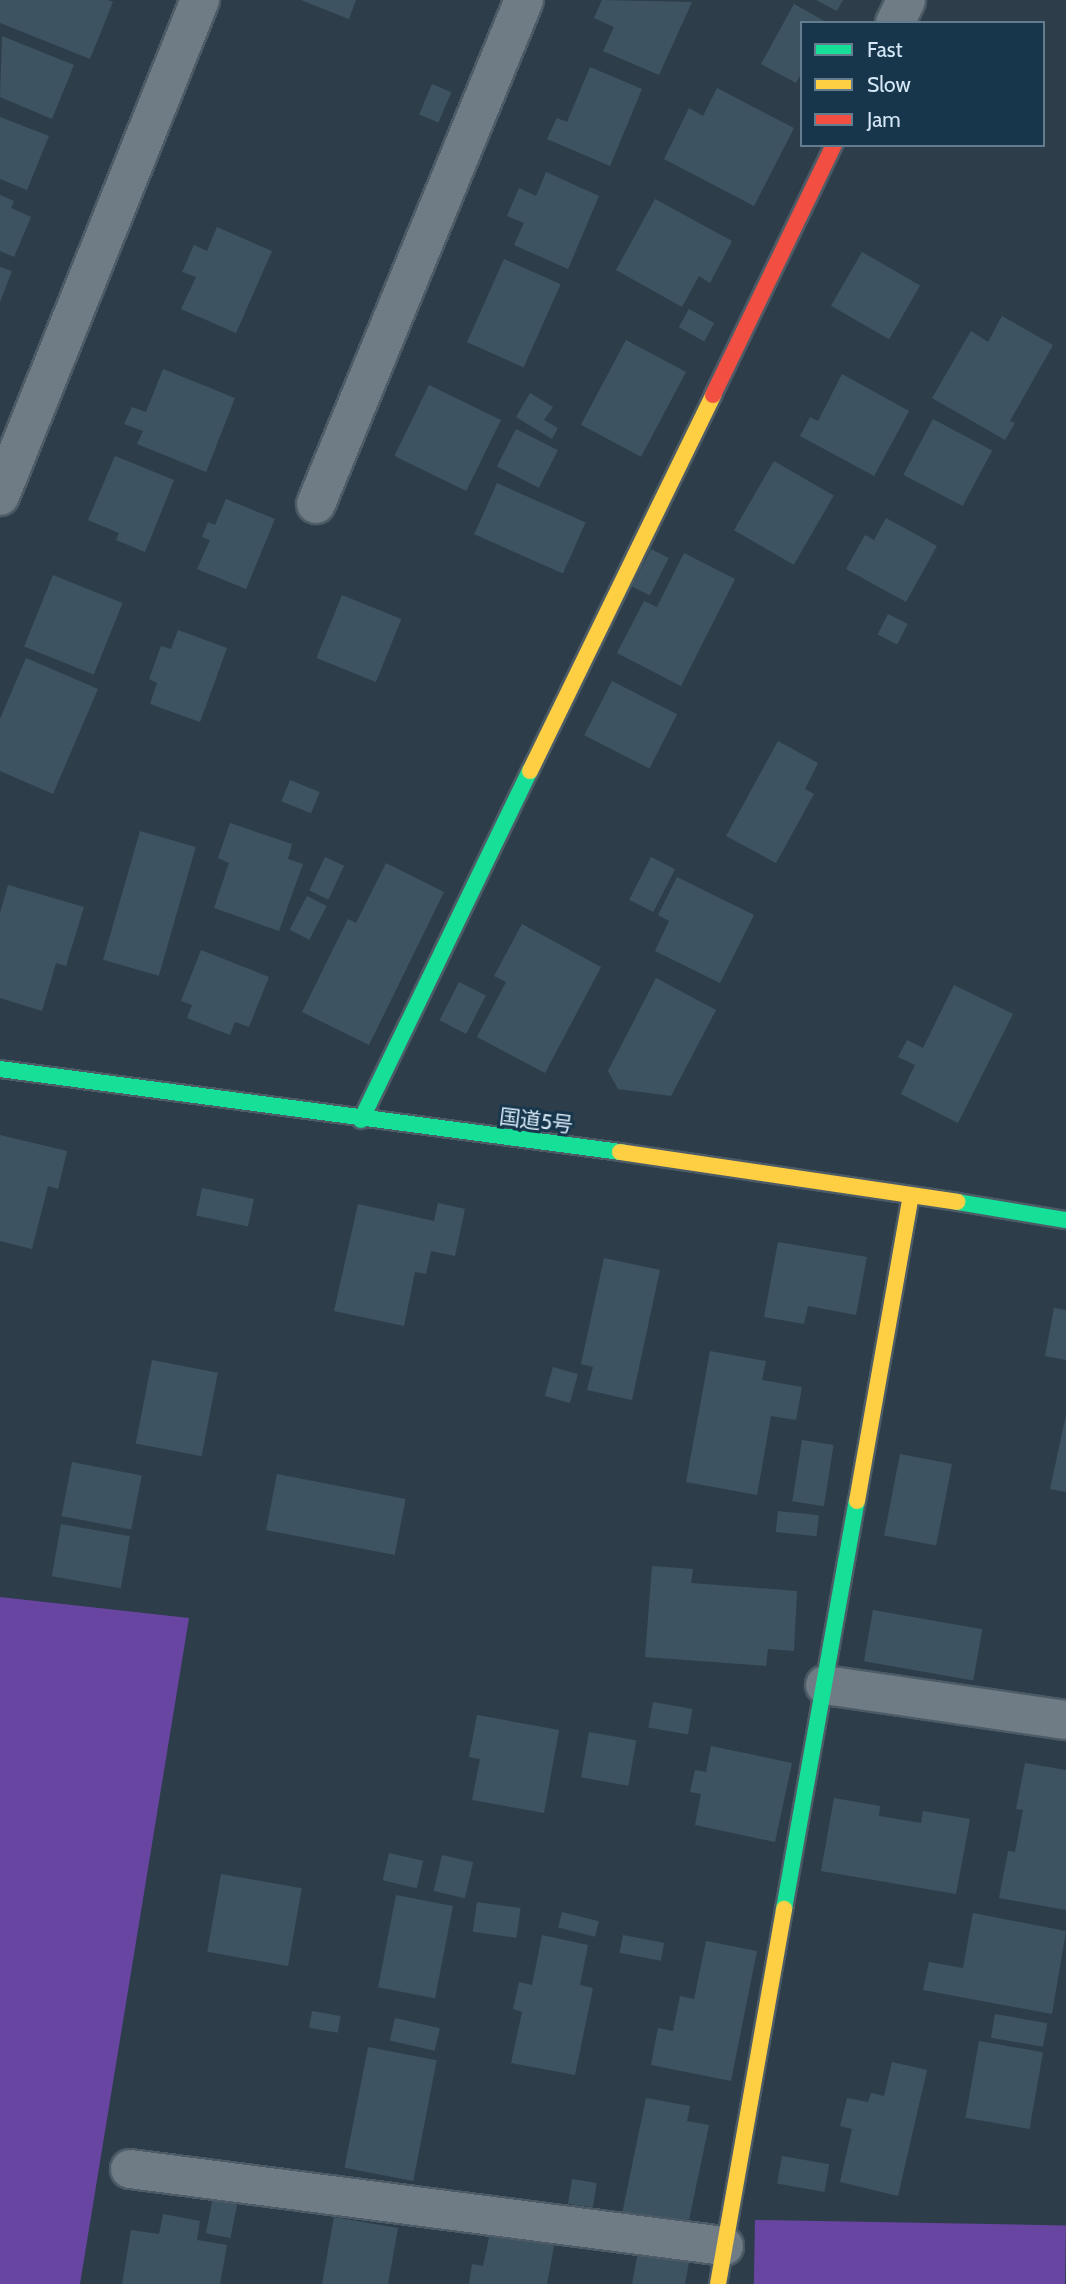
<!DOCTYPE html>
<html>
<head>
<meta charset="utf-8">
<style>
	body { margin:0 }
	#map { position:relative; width:1066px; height:2284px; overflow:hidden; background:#2d3e4a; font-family:Cabin,"Noto Sans JP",sans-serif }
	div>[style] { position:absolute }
	.green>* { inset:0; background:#6845a0; transform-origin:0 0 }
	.building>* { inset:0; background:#3d5361; transform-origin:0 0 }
	.roads { filter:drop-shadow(2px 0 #4c5b66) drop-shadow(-2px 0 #4c5b66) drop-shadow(0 2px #4c5b66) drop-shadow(0 -2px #4c5b66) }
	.street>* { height:38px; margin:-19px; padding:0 19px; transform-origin:19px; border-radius:19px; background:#6f7c85 }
	.fast>* { height:16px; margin:-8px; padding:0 8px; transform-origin:8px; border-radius:8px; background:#16e098 }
	.slow>* { height:16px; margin:-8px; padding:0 8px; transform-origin:8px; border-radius:8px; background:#ffcf43 }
	.jam>* { height:16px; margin:-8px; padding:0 8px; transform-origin:8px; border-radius:8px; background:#f24e42 }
	span { translate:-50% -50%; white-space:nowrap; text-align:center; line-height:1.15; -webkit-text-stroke:6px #17364b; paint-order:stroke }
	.street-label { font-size:21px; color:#d6e8f6 }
	.legend { position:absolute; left:800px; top:21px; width:245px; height:126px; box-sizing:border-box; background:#17364b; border:2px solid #637d8f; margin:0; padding:9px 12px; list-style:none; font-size:21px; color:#d6e8f6 }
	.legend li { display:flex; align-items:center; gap:14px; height:35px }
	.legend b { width:35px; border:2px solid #637d8f }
</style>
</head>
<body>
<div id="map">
	<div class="green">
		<i style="clip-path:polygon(0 1597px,189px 1618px,80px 2284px,0 2284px)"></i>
		<i style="left:755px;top:2220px;width:311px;height:65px;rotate:1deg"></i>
	</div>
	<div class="building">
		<i style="clip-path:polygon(0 0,108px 0,113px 2px,90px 59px,0 23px)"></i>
		<i style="clip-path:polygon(301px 0,356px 0,349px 19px)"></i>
		<i style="clip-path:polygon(602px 0,692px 2px,659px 75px,603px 51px,614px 27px,594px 18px)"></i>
		<i style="clip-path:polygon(816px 0,843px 0,837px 11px)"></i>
		<i style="clip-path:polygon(794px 4px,828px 23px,802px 23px,802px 72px,796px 83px,761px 64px)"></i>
		<i style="clip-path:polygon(2px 36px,74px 65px,52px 119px,0 97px)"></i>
		<i style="clip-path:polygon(590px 67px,642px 89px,610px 166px,547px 139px,557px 118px,567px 122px)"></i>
		<i style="left:432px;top:84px;width:21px;height:33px;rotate:23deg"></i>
		<i style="clip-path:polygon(717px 88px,794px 128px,754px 206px,664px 159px,689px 108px,703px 116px)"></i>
		<i style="clip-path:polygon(0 117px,49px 136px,27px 190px,0 179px)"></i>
		<i style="clip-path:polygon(546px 172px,599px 196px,568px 269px,514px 245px,524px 223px,507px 216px,519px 188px,536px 196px)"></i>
		<i style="clip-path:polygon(0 195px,14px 201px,11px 208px,31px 217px,14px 257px,0 251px)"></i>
		<i style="clip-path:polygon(655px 199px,732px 241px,710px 283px,699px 276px,682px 307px,616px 270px)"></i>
		<i style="clip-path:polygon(217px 227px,272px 251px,236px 333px,181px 309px,196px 277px,182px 272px,194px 245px,207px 251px)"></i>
		<i style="left:862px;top:252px;width:67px;height:62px;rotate:30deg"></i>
		<i style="left:504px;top:259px;width:62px;height:91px;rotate:24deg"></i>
		<i style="clip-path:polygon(0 267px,12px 271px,0 302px)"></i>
		<i style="left:689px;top:309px;width:29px;height:21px;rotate:29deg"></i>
		<i style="clip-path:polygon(1002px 316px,1053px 345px,1010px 421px,1015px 423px,1005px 440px,932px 398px,971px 331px,988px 342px)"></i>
		<i style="left:626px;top:340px;width:68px;height:96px;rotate:28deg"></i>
		<i style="clip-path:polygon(163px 369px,235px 398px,206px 472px,137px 444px,143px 431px,124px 424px,132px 407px,146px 412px)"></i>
		<i style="clip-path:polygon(842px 374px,909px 411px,874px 476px,800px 436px,810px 417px,818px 421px)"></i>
		<i style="left:429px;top:385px;width:80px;height:79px;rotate:26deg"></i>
		<i style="clip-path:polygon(530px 393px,553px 407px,544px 420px,558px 428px,552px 439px,516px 417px)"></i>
		<i style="left:933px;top:419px;width:67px;height:63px;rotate:28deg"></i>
		<i style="left:516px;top:429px;width:47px;height:42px;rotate:27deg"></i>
		<i style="clip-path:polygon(115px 456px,174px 480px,145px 552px,116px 540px,119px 533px,88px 520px)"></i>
		<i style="left:774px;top:461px;width:69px;height:80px;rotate:30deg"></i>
		<i style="left:497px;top:483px;width:97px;height:56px;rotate:24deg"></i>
		<i style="clip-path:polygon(226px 499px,275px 519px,246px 589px,197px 569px,210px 540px,202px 537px,208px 522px,215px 525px)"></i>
		<i style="clip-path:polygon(886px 518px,937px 546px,906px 602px,846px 569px,865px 535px,874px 540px)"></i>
		<i style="left:651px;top:549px;width:20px;height:42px;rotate:27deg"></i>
		<i style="clip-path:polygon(684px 553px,735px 579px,681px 686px,617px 653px,644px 601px,657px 607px)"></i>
		<i style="left:53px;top:575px;width:75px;height:77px;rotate:22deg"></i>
		<i style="left:342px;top:595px;width:64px;height:68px;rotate:22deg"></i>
		<i style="left:888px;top:614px;width:22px;height:23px;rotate:27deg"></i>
		<i style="clip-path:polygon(178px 630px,227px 648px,200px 722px,150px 704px,157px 683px,149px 679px,161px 646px,171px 649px)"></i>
		<i style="clip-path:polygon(26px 658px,98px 689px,53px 794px,0 771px,0 719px)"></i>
		<i style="left:612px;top:681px;width:73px;height:61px;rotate:27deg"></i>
		<i style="clip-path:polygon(778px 741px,818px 763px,805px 789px,814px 794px,776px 863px,726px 836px)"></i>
		<i style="left:290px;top:780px;width:32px;height:23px;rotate:22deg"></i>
		<i style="clip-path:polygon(230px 823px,292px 844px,288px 859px,303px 864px,279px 931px,214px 908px,229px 863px,218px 858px)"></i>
		<i style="left:140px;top:831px;width:58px;height:134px;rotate:16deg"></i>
		<i style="left:325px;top:857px;width:21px;height:37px;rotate:25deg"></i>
		<i style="left:651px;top:857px;width:27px;height:48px;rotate:27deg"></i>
		<i style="clip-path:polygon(386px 863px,444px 892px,369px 1045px,302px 1012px,348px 919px,356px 923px)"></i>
		<i style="clip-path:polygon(677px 877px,754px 915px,720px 983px,655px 951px,669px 921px,658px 915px)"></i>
		<i style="clip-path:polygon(8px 885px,84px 907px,66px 966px,56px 963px,42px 1011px,0 998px,0 913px)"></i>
		<i style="left:307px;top:896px;width:22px;height:38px;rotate:27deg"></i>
		<i style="clip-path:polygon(522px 924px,601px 967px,545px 1073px,477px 1037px,506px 982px,494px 976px)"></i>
		<i style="clip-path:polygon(201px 950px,269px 977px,249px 1027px,235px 1022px,230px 1035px,187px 1018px,192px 1005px,181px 1001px)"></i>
		<i style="clip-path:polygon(656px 978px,716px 1010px,671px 1096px,618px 1089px,608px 1071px)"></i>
		<i style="left:459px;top:982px;width:30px;height:43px;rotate:27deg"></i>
		<i style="clip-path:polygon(954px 985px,1013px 1014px,958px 1123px,901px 1094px,915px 1065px,898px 1057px,907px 1040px,923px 1048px)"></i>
		<i style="clip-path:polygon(0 1135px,67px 1151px,58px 1189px,48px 1186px,32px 1249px,0 1241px)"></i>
		<i style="left:202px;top:1188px;width:53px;height:28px;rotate:12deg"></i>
		<i style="clip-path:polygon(438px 1203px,465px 1209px,455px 1256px,431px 1251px,426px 1274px,415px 1272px,404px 1326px,334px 1311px,358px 1204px,434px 1221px)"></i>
		<i style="clip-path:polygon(778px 1242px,867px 1257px,856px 1315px,808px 1306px,804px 1324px,764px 1317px)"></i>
		<i style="clip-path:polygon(604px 1258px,660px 1270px,632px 1400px,587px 1390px,593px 1367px,581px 1364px)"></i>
		<i style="clip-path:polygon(1054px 1308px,1066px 1310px,1066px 1360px,1045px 1356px)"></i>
		<i style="clip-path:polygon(710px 1351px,766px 1361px,762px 1380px,802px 1387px,796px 1420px,771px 1416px,757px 1495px,686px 1482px)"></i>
		<i style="left:152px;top:1360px;width:67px;height:85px;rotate:11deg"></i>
		<i style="left:553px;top:1367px;width:26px;height:30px;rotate:16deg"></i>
		<i style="clip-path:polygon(1066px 1415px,1066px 1492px,1050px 1489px)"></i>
		<i style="left:802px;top:1440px;width:32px;height:62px;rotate:9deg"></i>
		<i style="left:900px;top:1454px;width:53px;height:83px;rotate:11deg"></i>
		<i style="left:72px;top:1462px;width:71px;height:55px;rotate:11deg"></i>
		<i style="left:277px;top:1474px;width:131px;height:57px;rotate:11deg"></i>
		<i style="left:778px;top:1511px;width:41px;height:21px;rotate:6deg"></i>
		<i style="left:61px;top:1524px;width:70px;height:53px;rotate:10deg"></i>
		<i style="clip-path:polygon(652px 1566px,693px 1569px,691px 1583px,797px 1591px,794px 1651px,768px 1649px,766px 1666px,645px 1657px)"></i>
		<i style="left:873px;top:1610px;width:111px;height:52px;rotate:10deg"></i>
		<i style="left:653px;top:1702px;width:40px;height:26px;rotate:10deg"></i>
		<i style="clip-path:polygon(477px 1715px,559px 1730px,544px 1813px,472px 1800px,480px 1759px,469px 1757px)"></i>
		<i style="left:589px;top:1732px;width:48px;height:46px;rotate:10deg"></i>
		<i style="clip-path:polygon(711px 1746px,792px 1763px,775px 1842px,695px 1825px,701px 1794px,690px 1792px,695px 1770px,706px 1772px)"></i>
		<i style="clip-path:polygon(1025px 1763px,1066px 1770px,1066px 1910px,999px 1898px,1008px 1851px,1015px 1852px,1023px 1810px,1016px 1809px)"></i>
		<i style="clip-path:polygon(834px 1798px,880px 1806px,879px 1816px,921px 1823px,923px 1811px,970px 1819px,956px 1894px,821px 1871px)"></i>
		<i style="left:389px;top:1853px;width:35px;height:28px;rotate:13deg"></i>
		<i style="left:442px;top:1855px;width:32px;height:37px;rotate:13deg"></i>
		<i style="left:221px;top:1874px;width:82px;height:79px;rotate:10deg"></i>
		<i style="left:396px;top:1895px;width:58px;height:94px;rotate:11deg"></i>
		<i style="left:477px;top:1902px;width:44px;height:30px;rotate:8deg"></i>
		<i style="left:562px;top:1912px;width:38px;height:16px;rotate:14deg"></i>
		<i style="clip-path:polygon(973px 1913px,1066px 1931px,1052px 2014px,923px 1990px,929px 1962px,963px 1968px)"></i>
		<i style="clip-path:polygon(542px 1935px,588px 1945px,580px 1985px,593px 1988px,575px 2075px,511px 2063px,522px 2012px,513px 2009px,519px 1982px,532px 1985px)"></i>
		<i style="left:623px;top:1935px;width:42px;height:18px;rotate:11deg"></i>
		<i style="clip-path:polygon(706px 1941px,757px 1951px,731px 2081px,651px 2065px,658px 2028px,673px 2031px,680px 1996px,694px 1999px)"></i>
		<i style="left:312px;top:2011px;width:29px;height:17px;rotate:10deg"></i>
		<i style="left:995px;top:2014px;width:53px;height:24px;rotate:10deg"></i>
		<i style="left:395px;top:2018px;width:46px;height:23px;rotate:13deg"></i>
		<i style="left:979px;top:2041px;width:65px;height:78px;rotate:10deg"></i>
		<i style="left:368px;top:2047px;width:70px;height:123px;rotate:11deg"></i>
		<i style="clip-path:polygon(892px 2062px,927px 2070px,898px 2196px,840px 2182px,852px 2129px,840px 2126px,847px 2098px,868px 2102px,871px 2093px,884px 2096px)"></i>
		<i style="clip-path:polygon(646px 2098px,690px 2106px,687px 2121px,709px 2125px,689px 2220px,622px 2214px)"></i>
		<i style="left:782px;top:2156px;width:48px;height:28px;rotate:10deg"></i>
		<i style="left:572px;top:2179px;width:25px;height:25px;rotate:9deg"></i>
		<i style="left:213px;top:2197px;width:25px;height:37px;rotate:11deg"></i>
		<i style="clip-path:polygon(163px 2214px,200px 2221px,197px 2240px,227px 2245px,220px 2284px,122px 2284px,131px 2230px,159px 2234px)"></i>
		<i style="clip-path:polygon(334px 2217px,398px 2228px,388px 2284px,322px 2284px)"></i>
		<i style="clip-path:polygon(491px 2228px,555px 2241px,547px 2284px,469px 2284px,472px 2264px,483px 2266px)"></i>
		<i style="clip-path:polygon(638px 2252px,689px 2262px,685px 2284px,632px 2284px)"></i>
	</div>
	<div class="roads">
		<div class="street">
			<i style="left:895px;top:23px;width:25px;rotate:-64deg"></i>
			<i style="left:0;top:496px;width:535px;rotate:-68.04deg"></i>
			<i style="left:316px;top:504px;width:545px;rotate:-67.57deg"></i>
			<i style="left:825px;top:1685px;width:244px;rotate:8.3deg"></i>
			<i style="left:130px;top:2169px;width:599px;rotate:7.39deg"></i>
		</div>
		<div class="fast">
			<i style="left:0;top:1069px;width:626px;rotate:7.62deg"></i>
			<i style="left:361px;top:1120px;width:388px;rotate:-64.2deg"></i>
			<i style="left:957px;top:1202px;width:110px;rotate:9.4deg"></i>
			<i style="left:784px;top:1909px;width:414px;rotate:-79.9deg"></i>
		</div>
		<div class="slow">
			<i style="left:530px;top:771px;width:418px;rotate:-64deg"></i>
			<i style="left:620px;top:1152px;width:341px;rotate:8.4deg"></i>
			<i style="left:857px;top:1501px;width:310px;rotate:-80deg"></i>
			<i style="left:718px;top:2284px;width:381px;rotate:-80deg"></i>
		</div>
		<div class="jam">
			<i style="left:713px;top:395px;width:278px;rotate:-64.2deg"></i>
		</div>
	</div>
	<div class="street-label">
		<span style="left:536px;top:1121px;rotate:7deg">国道5号</span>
	</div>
	<ul class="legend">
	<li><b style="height:9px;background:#16e098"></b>Fast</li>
	<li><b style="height:9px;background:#ffcf43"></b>Slow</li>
	<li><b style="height:9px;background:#f24e42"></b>Jam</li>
	</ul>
</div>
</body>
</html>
